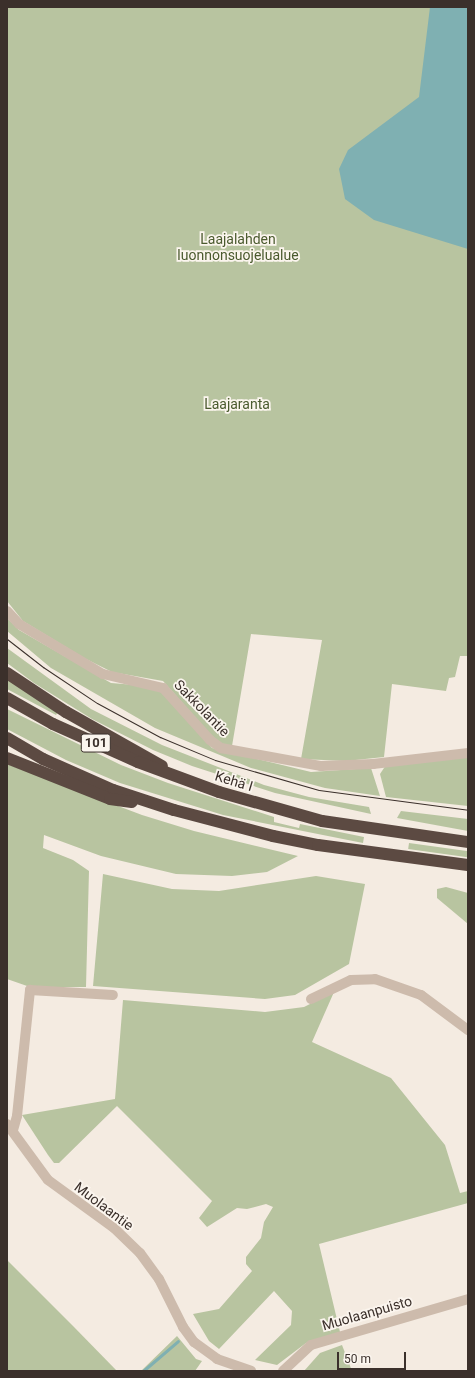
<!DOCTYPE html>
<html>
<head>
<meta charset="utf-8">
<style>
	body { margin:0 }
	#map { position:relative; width:475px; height:1378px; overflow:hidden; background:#f4ebe1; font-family:Roboto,sans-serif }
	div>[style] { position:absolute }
	.green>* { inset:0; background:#b8c4a0; transform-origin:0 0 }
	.water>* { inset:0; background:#7fb0b2 }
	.stream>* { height:3px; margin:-1.5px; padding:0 1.5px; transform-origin:1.5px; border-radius:1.5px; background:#7fb0b2 }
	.minor>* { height:10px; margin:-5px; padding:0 5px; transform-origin:5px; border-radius:5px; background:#cdbbac }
	.highway>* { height:12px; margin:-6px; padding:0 6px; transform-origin:6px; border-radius:6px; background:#5c4a42 }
	.tram>* { height:1px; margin:-0.5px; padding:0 0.5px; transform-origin:0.5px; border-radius:0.5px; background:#3b302b }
	span { translate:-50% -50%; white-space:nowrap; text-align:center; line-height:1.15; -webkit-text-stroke:3.5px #fbf5ee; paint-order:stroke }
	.shield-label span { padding:1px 3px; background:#fbf5ee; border:1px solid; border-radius:3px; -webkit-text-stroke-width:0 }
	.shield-label { font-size:13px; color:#3b302b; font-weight:700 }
	.park-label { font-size:14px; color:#4a5a2e }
	.street-label { font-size:14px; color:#3b302b }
	.frame { position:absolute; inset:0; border:8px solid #3b302b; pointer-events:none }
	.scale { position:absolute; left:337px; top:1352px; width:69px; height:18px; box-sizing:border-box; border:2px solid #3b302b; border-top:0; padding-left:5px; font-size:12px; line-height:14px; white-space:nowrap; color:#3b302b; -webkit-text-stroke:3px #fbf5ee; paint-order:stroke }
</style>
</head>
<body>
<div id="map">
	<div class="green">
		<i style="clip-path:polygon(7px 7px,468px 7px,468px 656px,460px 656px,455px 677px,449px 678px,446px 691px,392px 684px,384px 757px,346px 761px,301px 759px,322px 640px,251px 634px,232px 746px,218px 743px,163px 681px,112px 672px,84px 658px,23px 621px,7px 601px)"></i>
		<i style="clip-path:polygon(7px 618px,19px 630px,111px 683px,147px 686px,164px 693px,212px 748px,311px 772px,371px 768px,380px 796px,325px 788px,251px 768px,155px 728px,51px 668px,7px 631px)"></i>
		<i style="clip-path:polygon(7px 648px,91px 709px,162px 745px,264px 785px,309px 797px,369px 807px,371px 814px,275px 793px,192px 766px,153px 750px,92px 719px,34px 683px,7px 663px)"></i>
		<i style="clip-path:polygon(7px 678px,58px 712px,56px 715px,7px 689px)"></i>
		<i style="clip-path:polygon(7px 709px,121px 765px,168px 783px,274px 817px,274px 822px,299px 828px,300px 824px,364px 837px,363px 843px,223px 815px,120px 783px,66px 760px,7px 729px)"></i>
		<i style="clip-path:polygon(468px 757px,468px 806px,386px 797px,380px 774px,386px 765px)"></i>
		<i style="clip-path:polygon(7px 764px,142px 815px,194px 831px,298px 856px,267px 872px,232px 876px,176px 874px,101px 856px,44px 835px,43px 848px,73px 860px,89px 871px,86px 987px,30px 987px,7px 979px)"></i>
		<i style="clip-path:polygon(401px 811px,468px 819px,468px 831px,397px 818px)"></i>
		<i style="left:409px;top:843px;width:60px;height:6px;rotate:8deg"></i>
		<i style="clip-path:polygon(103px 874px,172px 889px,219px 891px,316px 876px,365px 884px,349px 964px,295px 995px,265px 999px,93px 986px)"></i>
		<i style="clip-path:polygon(446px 887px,468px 893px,468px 924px,437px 898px,437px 889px)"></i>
		<i style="clip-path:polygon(334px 992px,312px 1042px,391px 1078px,445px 1145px,460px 1193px,468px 1191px,468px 1203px,319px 1244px,340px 1332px,306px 1343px,277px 1365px,255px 1360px,291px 1325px,292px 1311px,274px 1291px,219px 1349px,209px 1341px,193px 1314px,219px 1309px,252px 1271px,246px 1264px,246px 1257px,261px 1238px,264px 1222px,273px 1207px,266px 1204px,247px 1209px,237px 1208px,207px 1227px,199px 1218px,212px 1201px,117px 1106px,59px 1163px,54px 1163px,48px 1155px,22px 1115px,115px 1099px,123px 1000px,265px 1012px,304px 1007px)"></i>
		<i style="clip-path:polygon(7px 1260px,73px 1326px,117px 1371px,7px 1371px)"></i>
		<i style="clip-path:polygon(177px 1336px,196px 1359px,202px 1361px,195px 1371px,141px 1371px)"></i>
		<i style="clip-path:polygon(342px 1345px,352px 1371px,304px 1371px,320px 1353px)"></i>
	</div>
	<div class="water">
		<i style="clip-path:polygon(430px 7px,468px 7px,468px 249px,374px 220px,345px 199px,339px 169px,348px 150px,419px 97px)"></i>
	</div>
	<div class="stream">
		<i style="left:143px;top:1371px;width:46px;rotate:-40.6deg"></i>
	</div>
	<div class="minor">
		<i style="left:7px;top:611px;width:18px;rotate:47deg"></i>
		<i style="left:19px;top:624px;width:98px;rotate:30.8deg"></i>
		<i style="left:103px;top:674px;width:62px;rotate:13.1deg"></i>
		<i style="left:163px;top:688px;width:70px;rotate:47.9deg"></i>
		<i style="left:210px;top:740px;width:14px;rotate:36deg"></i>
		<i style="left:221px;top:748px;width:102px;rotate:10.2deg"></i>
		<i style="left:321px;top:766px;width:52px;rotate:-2.2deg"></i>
		<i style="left:373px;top:764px;width:96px;rotate:-6.6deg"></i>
		<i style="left:311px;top:999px;width:44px;rotate:-25.4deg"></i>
		<i style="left:351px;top:980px;width:24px;rotate:-2deg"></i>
		<i style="left:375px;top:979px;width:49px;rotate:19.2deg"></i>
		<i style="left:421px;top:995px;width:59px;rotate:36.7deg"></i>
		<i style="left:7px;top:1124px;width:69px;rotate:53.8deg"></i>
		<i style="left:48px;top:1180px;width:82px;rotate:36deg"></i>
		<i style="left:114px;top:1228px;width:36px;rotate:44deg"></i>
		<i style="left:140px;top:1253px;width:32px;rotate:54deg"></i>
		<i style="left:159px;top:1279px;width:54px;rotate:63.4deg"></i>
		<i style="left:183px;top:1327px;width:19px;rotate:54deg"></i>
		<i style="left:194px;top:1342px;width:29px;rotate:36deg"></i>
		<i style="left:217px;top:1359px;width:36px;rotate:19deg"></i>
		<i style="left:13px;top:1130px;width:15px;rotate:-74deg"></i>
		<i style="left:17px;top:1116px;width:127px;rotate:-84.1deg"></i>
		<i style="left:30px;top:990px;width:83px;rotate:3.4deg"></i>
		<i style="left:283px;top:1371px;width:38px;rotate:-43deg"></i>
		<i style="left:311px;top:1345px;width:164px;rotate:-16.3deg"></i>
	</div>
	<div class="highway">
		<i style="left:7px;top:673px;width:71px;rotate:33.5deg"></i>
		<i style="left:66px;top:712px;width:110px;rotate:29.4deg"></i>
		<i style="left:7px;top:698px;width:53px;rotate:29.5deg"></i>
		<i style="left:53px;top:724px;width:93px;rotate:24.1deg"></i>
		<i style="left:138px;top:762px;width:86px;rotate:20.3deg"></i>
		<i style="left:219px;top:792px;width:107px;rotate:15.7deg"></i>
		<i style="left:322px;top:821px;width:148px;rotate:8.2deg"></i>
		<i style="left:7px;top:738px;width:42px;rotate:30.3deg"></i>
		<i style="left:43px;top:759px;width:77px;rotate:23.9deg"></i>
		<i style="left:113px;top:790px;width:64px;rotate:18.2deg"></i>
		<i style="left:174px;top:810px;width:102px;rotate:14.7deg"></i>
		<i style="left:273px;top:836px;width:46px;rotate:11.3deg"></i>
		<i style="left:318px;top:845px;width:151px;rotate:7.6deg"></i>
		<i style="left:7px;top:758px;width:111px;rotate:21.7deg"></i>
		<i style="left:110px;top:799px;width:22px;rotate:8deg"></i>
	</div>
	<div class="tram">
		<i style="left:7px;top:639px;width:46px;rotate:37.9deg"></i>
		<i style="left:43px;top:667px;width:65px;rotate:33.7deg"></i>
		<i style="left:97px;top:703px;width:72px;rotate:28.4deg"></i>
		<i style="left:160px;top:737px;width:60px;rotate:22.7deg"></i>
		<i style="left:215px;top:760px;width:108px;rotate:16.1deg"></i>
		<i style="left:319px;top:790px;width:150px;rotate:7.6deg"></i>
	</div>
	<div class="shield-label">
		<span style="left:96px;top:743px">101</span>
	</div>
	<div class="park-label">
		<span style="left:238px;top:247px">Laajalahden<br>luonnonsuojelualue</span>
		<span style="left:237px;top:404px">Laajaranta</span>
	</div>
	<div class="street-label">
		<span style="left:202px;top:708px;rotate:46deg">Sakkolantie</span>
		<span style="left:234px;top:781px;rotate:17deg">Kehä I</span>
		<span style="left:104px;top:1206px;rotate:37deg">Muolaantie</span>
		<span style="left:367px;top:1313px;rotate:-16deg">Muolaanpuisto</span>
	</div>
	<div class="frame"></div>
	<div class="scale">50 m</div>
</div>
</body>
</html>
